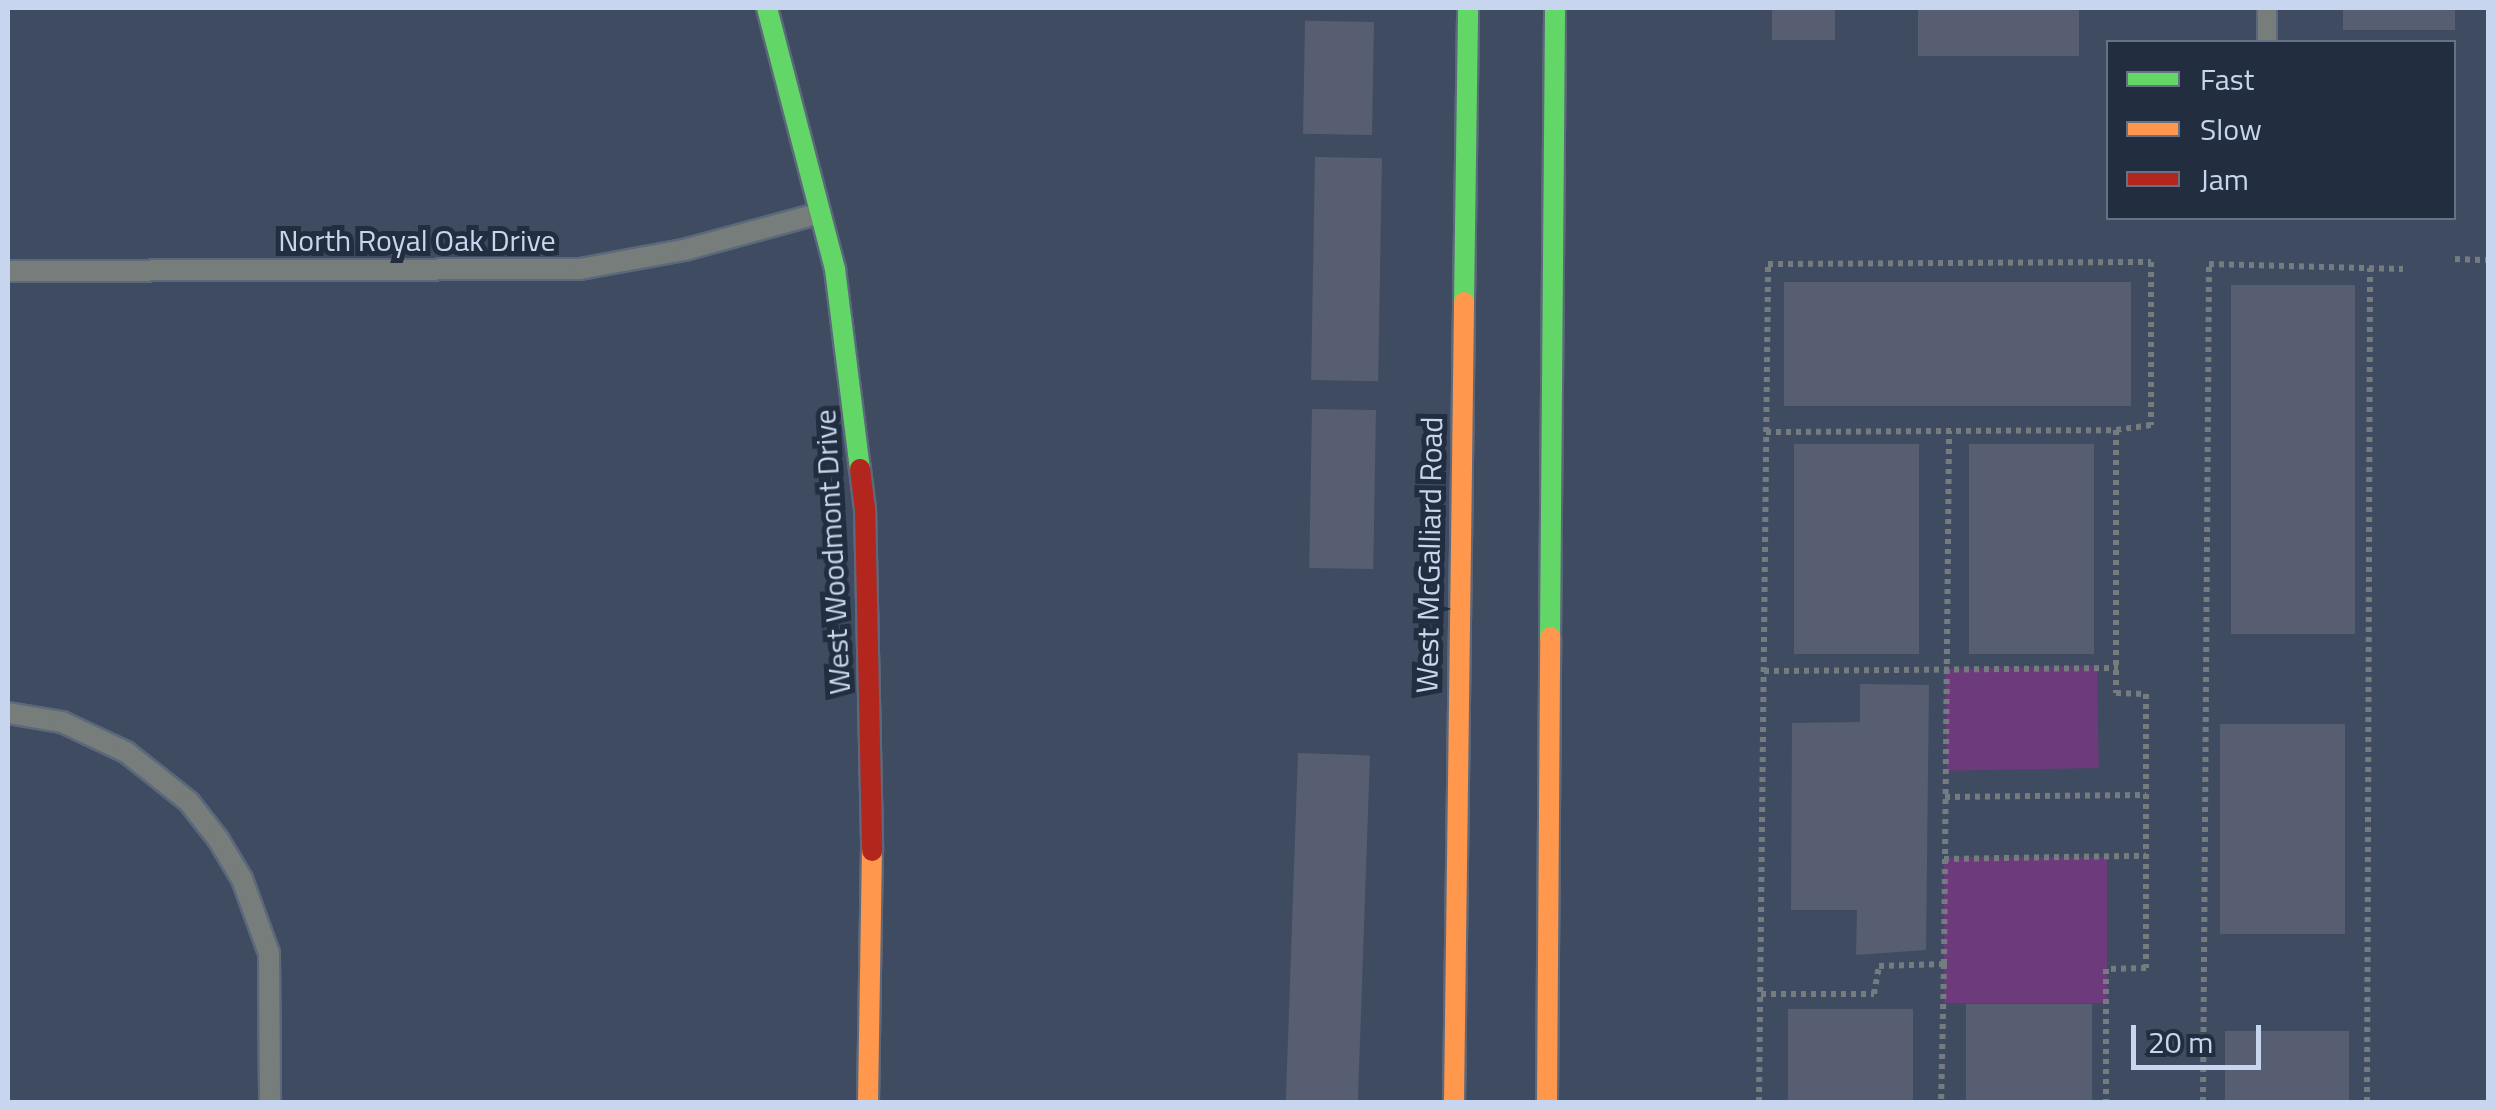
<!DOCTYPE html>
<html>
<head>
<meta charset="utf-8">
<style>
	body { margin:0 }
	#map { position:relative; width:2496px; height:1110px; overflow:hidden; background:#3e4b61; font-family:"Titillium Web",sans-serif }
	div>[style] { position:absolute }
	.green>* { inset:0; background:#6d3b7c; transform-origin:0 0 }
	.building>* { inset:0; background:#585e72; transform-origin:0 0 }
	.path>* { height:6px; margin-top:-3px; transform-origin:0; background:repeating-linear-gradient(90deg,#757c80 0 5px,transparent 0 10px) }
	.roads { filter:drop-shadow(2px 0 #5c687b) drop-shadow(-2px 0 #5c687b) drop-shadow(0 2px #5c687b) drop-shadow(0 -2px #5c687b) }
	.lane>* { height:18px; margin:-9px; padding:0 9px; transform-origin:9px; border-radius:9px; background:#767d7a }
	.street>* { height:20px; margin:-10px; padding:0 10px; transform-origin:10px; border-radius:10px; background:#767d7a }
	.fast>* { height:20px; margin:-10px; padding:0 10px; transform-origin:10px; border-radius:10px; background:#63d668 }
	.slow>* { height:20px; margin:-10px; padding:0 10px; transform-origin:10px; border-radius:10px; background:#ff974d }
	.jam>* { height:20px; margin:-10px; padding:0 10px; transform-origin:10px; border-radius:10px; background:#b3261e }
	span { translate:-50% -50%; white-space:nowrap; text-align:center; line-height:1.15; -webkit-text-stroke:10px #222e40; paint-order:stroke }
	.street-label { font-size:30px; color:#c7d6ee }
	.frame { position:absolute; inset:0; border:10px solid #c7d6ee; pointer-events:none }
	.legend { position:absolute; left:2106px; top:40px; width:350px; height:180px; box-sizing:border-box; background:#222e40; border:2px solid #647186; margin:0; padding:12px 18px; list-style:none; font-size:30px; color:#c7d6ee }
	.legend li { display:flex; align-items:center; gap:20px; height:50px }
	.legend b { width:50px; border:2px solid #647186 }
	.scale { position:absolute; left:2131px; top:1025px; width:130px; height:45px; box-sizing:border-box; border:5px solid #c7d6ee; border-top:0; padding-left:12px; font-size:30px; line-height:35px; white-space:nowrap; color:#c7d6ee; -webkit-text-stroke:8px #222e40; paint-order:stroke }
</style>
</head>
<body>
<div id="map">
	<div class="green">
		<i style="left:2097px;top:666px;width:102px;height:152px;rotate:89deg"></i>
		<i style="left:2107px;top:857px;width:146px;height:163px;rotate:90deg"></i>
	</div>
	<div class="building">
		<i style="left:1772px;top:8px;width:63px;height:32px"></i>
		<i style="left:1918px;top:8px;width:161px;height:48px"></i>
		<i style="left:2343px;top:8px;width:112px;height:22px"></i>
		<i style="left:1374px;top:22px;width:113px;height:69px;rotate:91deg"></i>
		<i style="left:1315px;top:157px;width:67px;height:223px;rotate:1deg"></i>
		<i style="left:1784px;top:282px;width:347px;height:124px"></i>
		<i style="left:2231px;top:285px;width:124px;height:349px"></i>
		<i style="left:1312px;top:409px;width:64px;height:159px;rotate:1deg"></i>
		<i style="left:1794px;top:444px;width:125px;height:210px"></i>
		<i style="left:2094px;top:444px;width:210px;height:125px;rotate:90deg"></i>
		<i style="clip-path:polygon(1860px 684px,1929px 685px,1926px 950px,1856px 955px,1857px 910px,1791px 910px,1792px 723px,1860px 722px)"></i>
		<i style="left:2220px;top:724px;width:125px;height:210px"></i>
		<i style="left:1298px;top:753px;width:72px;height:349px;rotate:2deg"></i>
		<i style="left:1966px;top:1004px;width:126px;height:98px"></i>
		<i style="left:1788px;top:1009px;width:125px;height:93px"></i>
		<i style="left:2225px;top:1031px;width:124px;height:71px"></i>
	</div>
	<div class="path">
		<i style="left:2455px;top:259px;width:33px;rotate:2deg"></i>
		<i style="left:1766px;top:432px;width:350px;rotate:-0.3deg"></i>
		<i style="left:1764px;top:671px;width:354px;rotate:-0.5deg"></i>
		<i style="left:1945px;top:797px;width:201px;rotate:-0.6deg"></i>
		<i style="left:1944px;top:859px;width:202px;rotate:-0.9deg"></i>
		<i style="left:1944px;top:964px;width:533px;rotate:-89.46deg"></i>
		<i style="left:1761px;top:994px;width:113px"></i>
		<i style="left:1874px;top:994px;width:28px;rotate:-80deg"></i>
		<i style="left:1879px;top:966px;width:65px;rotate:-1.8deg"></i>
		<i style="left:1944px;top:964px;width:138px;rotate:91.2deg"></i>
		<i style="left:1759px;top:1102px;width:838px;rotate:-89.38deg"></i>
		<i style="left:1768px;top:264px;width:383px;rotate:-0.3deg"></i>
		<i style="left:2151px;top:262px;width:163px;rotate:90deg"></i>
		<i style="left:2151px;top:425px;width:35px;rotate:172deg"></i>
		<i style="left:2116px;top:430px;width:263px;rotate:90deg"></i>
		<i style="left:2116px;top:693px;width:30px;rotate:2deg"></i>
		<i style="left:2146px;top:694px;width:274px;rotate:90deg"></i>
		<i style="left:2146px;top:968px;width:40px;rotate:178.6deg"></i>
		<i style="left:2106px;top:969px;width:133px;rotate:90deg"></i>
		<i style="left:2203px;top:1102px;width:838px;rotate:-89.59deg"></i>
		<i style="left:2209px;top:264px;width:194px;rotate:1.5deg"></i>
		<i style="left:2367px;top:1102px;width:834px;rotate:-89.79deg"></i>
	</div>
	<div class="roads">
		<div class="lane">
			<i style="left:2267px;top:42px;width:34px;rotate:-90deg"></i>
		</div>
		<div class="street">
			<i style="left:8px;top:271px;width:572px;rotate:-0.2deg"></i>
			<i style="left:580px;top:269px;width:106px;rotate:-10.4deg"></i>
			<i style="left:684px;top:250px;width:141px;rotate:-15.2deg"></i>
			<i style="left:8px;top:713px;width:55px;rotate:9.5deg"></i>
			<i style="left:62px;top:722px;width:71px;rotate:25.1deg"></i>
			<i style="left:126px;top:752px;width:80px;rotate:38.4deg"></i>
			<i style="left:189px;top:802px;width:47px;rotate:51.9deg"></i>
			<i style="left:218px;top:839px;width:47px;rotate:59deg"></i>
			<i style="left:242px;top:879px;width:79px;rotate:70deg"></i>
			<i style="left:269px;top:953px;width:149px;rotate:89.6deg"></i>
		</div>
		<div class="fast">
			<i style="left:767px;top:8px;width:270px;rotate:75.4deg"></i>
			<i style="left:835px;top:269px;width:202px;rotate:82.9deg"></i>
			<i style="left:1464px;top:302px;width:294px;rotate:-89.2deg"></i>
			<i style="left:1550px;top:637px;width:629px;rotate:-89.54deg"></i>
		</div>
		<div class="slow">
			<i style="left:868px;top:1102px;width:251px;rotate:-89.1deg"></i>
			<i style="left:1454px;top:1102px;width:800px;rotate:-89.28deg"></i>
			<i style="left:1547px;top:1102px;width:465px;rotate:-89.6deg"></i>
		</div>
		<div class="jam">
			<i style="left:860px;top:469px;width:38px;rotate:83deg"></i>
			<i style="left:865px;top:507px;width:344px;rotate:88.8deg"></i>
		</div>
	</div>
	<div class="street-label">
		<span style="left:417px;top:240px">North Royal Oak Drive</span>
		<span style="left:832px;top:552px;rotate:-93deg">West Woodmont Drive</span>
		<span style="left:1429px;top:555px;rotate:-89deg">West McGalliard Road</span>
	</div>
	<div class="frame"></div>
	<ul class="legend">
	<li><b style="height:12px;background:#63d668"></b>Fast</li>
	<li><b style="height:12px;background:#ff974d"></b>Slow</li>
	<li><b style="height:12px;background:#b3261e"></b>Jam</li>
	</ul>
	<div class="scale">20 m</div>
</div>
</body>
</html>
